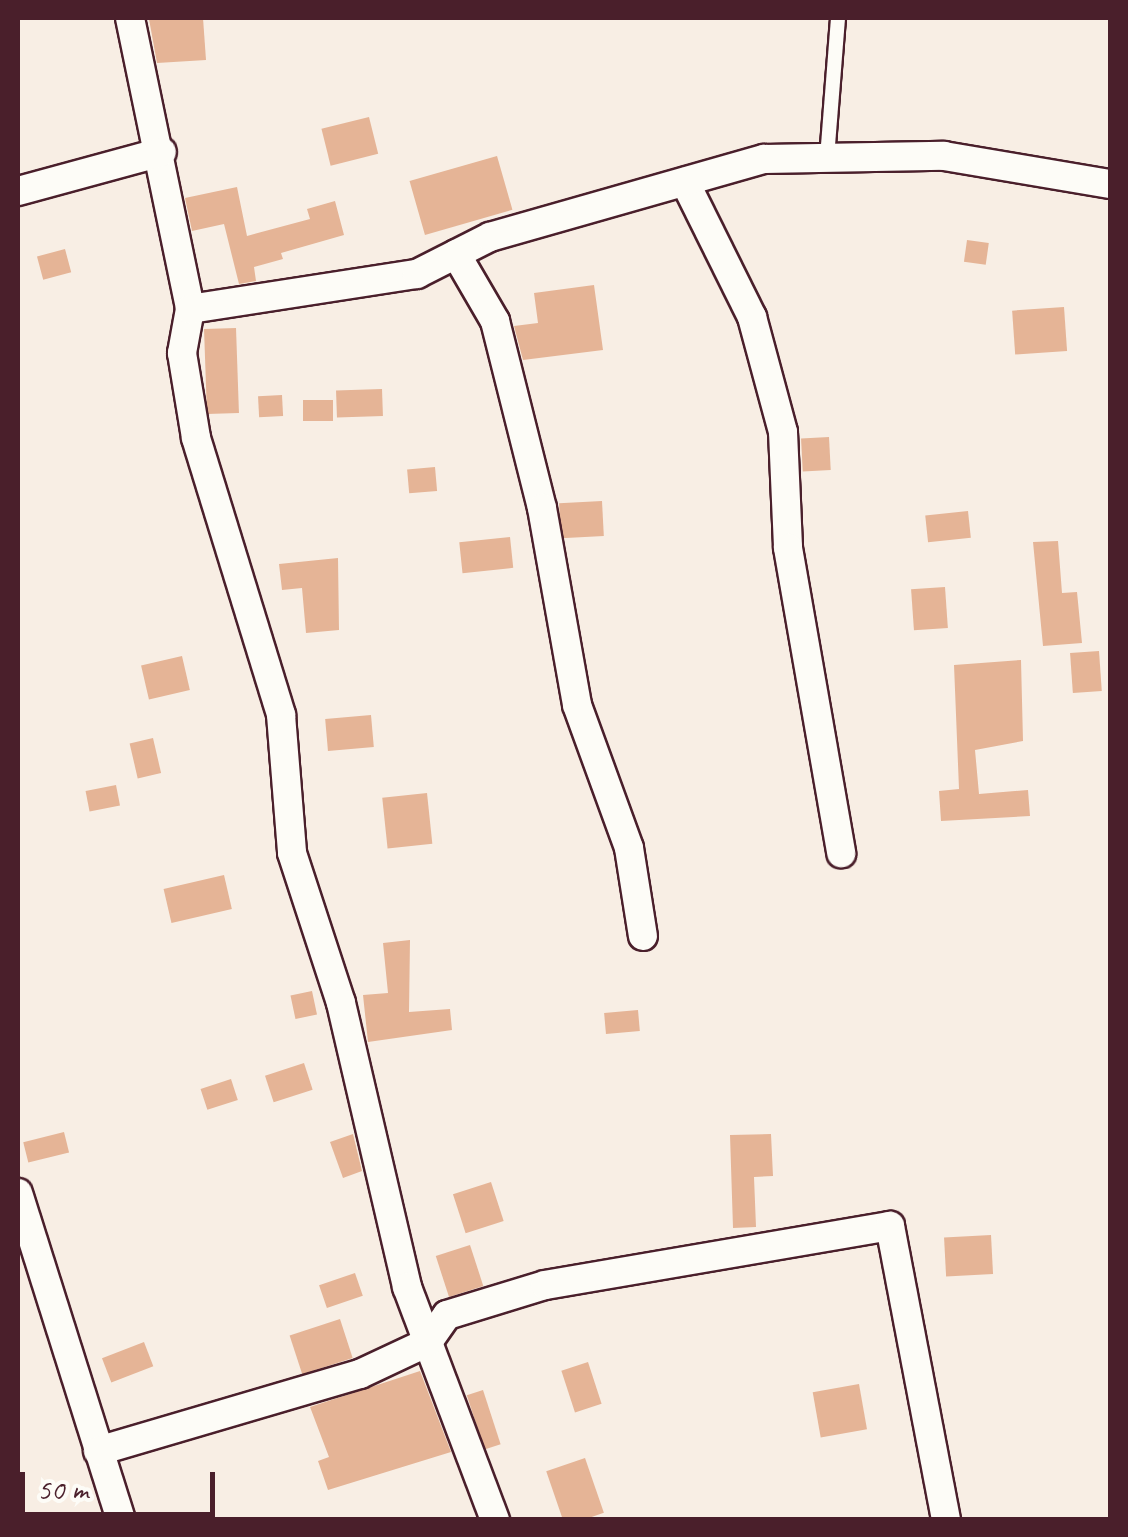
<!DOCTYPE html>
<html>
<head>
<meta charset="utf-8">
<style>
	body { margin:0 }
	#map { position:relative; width:1128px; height:1537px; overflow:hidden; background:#f8eee4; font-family:Caveat,sans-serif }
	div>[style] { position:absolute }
	.building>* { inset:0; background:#e5b496; transform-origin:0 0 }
	.roads { filter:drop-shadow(2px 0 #4a1f2b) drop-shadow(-2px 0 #4a1f2b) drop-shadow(0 2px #4a1f2b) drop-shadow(0 -2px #4a1f2b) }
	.service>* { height:14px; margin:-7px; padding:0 7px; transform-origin:7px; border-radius:7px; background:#fdfcf7 }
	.minor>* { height:28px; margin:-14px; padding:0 14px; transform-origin:14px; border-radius:14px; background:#fdfcf7 }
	span { translate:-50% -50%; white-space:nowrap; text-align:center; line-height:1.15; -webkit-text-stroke:8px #fdfcf7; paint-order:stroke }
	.frame { position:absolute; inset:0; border:20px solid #4a1f2b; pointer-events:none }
	.scale { position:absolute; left:20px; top:1472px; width:195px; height:45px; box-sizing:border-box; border:5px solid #4a1f2b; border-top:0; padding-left:12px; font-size:30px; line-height:35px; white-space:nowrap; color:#4a1f2b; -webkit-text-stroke:8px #fdfcf7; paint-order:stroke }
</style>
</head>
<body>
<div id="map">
	<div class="building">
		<i style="clip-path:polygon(203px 18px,206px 60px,157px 63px,149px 19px)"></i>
		<i style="left:369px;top:117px;width:38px;height:49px;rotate:76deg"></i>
		<i style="left:497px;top:156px;width:56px;height:91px;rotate:74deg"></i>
		<i style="clip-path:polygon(237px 187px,247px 236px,310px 219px,307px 209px,335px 201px,344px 235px,281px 253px,283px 259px,254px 267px,256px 281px,239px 284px,224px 224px,192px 231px,185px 198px)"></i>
		<i style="left:967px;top:240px;width:22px;height:22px;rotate:8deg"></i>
		<i style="left:65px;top:249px;width:24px;height:29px;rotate:75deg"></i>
		<i style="clip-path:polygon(594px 285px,603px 350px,523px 360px,514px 326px,538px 323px,534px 293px)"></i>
		<i style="left:1064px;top:307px;width:44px;height:52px;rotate:86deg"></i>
		<i style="left:236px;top:328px;width:85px;height:32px;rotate:88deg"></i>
		<i style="left:382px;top:389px;width:27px;height:46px;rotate:88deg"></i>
		<i style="left:282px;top:395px;width:21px;height:24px;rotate:87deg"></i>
		<i style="left:303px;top:400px;width:30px;height:21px"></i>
		<i style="left:829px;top:437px;width:33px;height:28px;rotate:87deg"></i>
		<i style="left:435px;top:467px;width:24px;height:28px;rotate:85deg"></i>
		<i style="left:602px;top:501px;width:35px;height:43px;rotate:87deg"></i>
		<i style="left:968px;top:511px;width:27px;height:43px;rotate:84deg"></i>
		<i style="left:510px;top:537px;width:31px;height:51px;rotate:84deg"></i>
		<i style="clip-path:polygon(1058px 541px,1062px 593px,1077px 592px,1082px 643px,1043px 646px,1033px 542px)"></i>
		<i style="clip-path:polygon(338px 558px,339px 630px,306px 633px,302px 588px,282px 590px,279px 564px)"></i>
		<i style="left:945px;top:587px;width:41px;height:34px;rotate:86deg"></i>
		<i style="left:1099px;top:651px;width:40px;height:29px;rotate:86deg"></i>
		<i style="left:182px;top:656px;width:35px;height:42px;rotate:77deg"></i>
		<i style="clip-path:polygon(1021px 660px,1023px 741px,975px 750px,979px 794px,1028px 790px,1030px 816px,941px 821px,939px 791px,959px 789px,954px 665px)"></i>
		<i style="left:371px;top:715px;width:32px;height:46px;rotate:85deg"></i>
		<i style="left:153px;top:738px;width:36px;height:24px;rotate:77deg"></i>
		<i style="left:116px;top:785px;width:21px;height:31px;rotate:79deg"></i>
		<i style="left:427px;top:793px;width:51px;height:45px;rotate:84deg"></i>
		<i style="left:224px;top:875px;width:35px;height:62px;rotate:77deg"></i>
		<i style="clip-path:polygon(410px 940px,409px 1012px,450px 1009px,452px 1030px,368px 1042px,363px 995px,388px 993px,383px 943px)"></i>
		<i style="left:312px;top:991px;width:24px;height:22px;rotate:78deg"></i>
		<i style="left:638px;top:1010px;width:21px;height:34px;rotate:85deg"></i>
		<i style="left:304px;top:1063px;width:28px;height:41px;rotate:72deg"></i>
		<i style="left:231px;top:1079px;width:22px;height:32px;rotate:72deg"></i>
		<i style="left:64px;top:1132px;width:21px;height:42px;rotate:76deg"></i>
		<i style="clip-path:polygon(353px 1134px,362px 1171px,343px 1178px,330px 1142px)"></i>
		<i style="clip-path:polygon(771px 1134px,773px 1176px,754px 1177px,756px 1227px,733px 1228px,730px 1135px)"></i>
		<i style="left:491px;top:1182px;width:41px;height:40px;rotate:72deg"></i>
		<i style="left:991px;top:1235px;width:39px;height:47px;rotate:87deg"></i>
		<i style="left:470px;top:1245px;width:43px;height:36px;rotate:72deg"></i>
		<i style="left:355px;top:1273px;width:24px;height:38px;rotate:71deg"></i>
		<i style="left:340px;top:1319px;width:41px;height:53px;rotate:72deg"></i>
		<i style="left:144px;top:1342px;width:26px;height:45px;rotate:69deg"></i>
		<i style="left:588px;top:1362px;width:44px;height:28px;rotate:72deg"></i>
		<i style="clip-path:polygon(420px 1371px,451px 1452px,328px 1490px,318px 1461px,329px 1457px,310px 1407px)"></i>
		<i style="left:859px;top:1384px;width:46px;height:47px;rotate:80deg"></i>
		<i style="left:483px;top:1390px;width:57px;height:17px;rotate:72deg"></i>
		<i style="left:585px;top:1458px;width:58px;height:41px;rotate:71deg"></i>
	</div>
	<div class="roads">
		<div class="service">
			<i style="left:827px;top:158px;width:140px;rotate:-85.5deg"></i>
		</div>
		<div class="minor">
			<i style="left:130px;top:18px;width:297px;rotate:78.3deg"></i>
			<i style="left:190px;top:309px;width:45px;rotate:100.3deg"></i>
			<i style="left:182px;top:353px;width:86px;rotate:80.6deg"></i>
			<i style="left:196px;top:438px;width:290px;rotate:72.9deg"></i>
			<i style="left:281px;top:715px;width:138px;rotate:85.4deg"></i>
			<i style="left:292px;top:853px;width:158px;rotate:71.9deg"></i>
			<i style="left:341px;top:1003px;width:292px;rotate:76.9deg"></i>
			<i style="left:407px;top:1287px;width:249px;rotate:69.3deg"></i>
			<i style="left:685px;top:182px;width:151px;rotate:63.6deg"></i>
			<i style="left:752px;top:317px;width:119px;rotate:74.9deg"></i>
			<i style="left:783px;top:432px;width:116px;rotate:87.5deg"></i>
			<i style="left:788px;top:548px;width:310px;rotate:80.1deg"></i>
			<i style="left:18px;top:191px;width:149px;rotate:-15.2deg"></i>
			<i style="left:456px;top:254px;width:78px;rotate:59.8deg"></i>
			<i style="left:495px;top:321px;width:193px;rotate:75.9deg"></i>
			<i style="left:542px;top:508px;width:200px;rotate:79.9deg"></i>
			<i style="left:577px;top:705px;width:152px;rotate:70deg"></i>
			<i style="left:629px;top:848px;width:89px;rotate:81deg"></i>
			<i style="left:190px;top:309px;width:230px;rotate:-8.8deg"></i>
			<i style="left:417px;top:274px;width:82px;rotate:-26.9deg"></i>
			<i style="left:490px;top:237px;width:285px;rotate:-15.9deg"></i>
			<i style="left:764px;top:159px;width:180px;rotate:-1deg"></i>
			<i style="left:944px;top:156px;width:168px;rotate:9.6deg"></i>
			<i style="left:18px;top:1193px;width:343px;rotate:72.5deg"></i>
			<i style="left:98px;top:1451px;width:273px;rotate:-16.4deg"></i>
			<i style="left:360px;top:1374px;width:75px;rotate:-25.2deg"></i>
			<i style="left:428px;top:1342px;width:33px;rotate:-55deg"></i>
			<i style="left:447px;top:1315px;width:102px;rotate:-17deg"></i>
			<i style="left:545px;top:1285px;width:350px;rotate:-9.7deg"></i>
			<i style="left:890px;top:1226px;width:299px;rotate:79.2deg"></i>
		</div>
	</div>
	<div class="frame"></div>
	<div class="scale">50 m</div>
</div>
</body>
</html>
